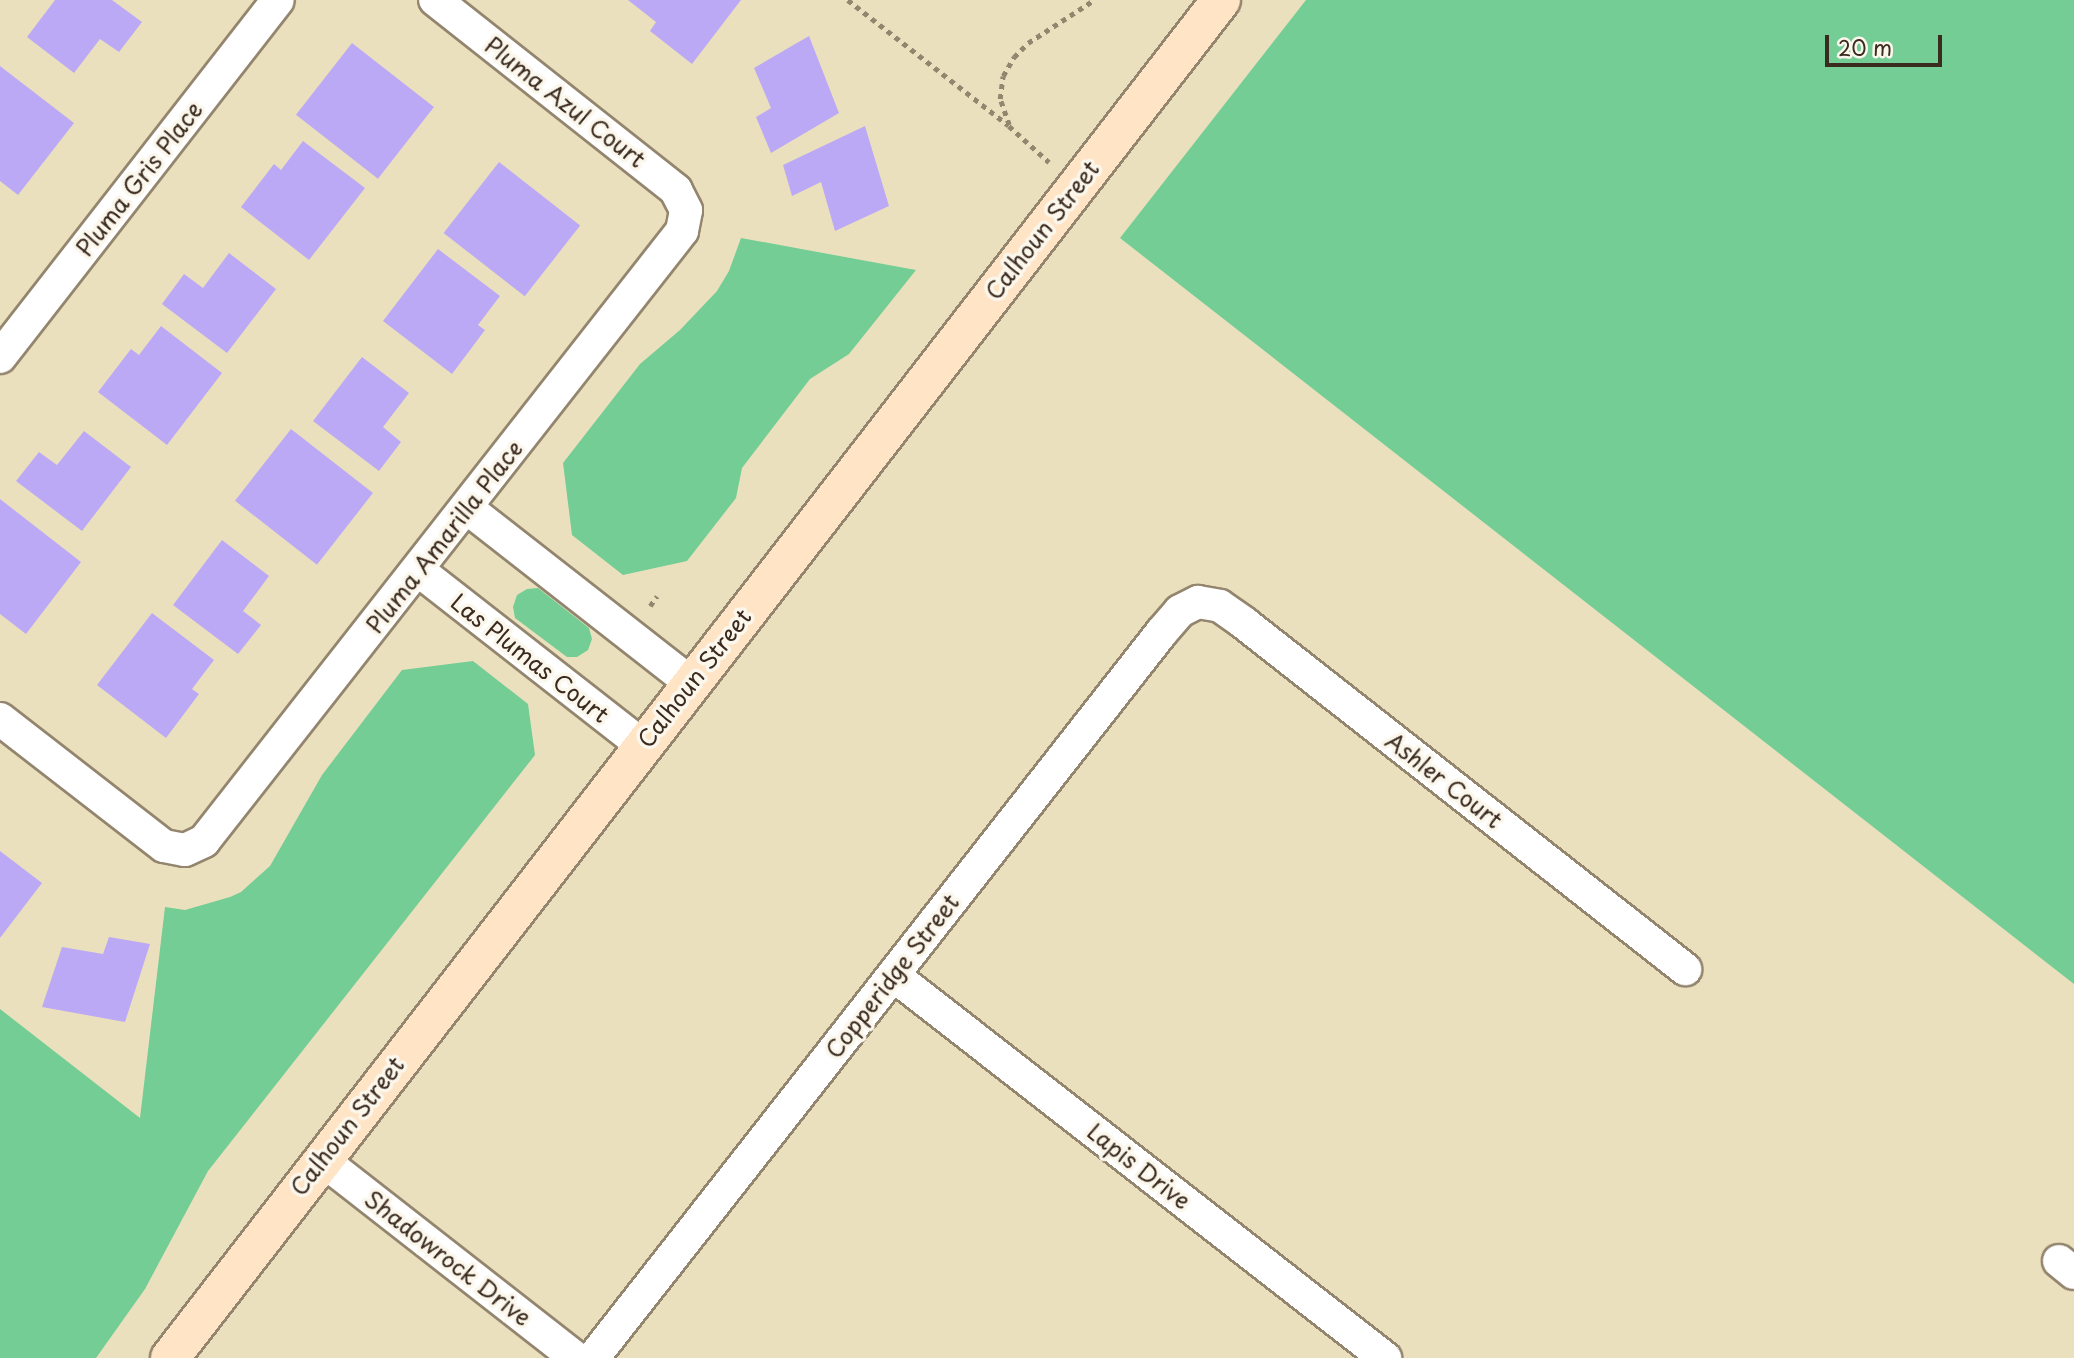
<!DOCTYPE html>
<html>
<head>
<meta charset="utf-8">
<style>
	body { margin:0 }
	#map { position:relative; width:2074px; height:1358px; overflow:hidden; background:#ebe0bd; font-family:"Playpen Sans",sans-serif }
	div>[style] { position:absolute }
	.green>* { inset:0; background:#73cd95 }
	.building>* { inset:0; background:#bca9f5; transform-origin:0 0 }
	.path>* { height:4.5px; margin-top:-2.25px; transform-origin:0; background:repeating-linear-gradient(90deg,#93856e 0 5px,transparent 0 10px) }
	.roads { filter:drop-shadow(2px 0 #93856e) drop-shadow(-2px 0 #93856e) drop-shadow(0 2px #93856e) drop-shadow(0 -2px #93856e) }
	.street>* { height:32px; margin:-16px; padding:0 16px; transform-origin:16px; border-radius:16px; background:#fff }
	.secondary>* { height:38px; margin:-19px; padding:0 19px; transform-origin:19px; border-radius:19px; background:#ffe4c6 }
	span { translate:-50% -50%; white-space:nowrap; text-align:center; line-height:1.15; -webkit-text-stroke:7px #fbf7ec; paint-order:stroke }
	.street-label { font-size:23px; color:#3b2a1e }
	.scale { position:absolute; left:1825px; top:35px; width:117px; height:32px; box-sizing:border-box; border:4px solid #3b2a1e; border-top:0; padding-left:9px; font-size:21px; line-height:24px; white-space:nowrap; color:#3b2a1e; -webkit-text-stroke:5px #fbf7ec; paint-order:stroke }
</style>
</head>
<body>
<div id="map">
	<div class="green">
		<i style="clip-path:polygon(1306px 0,2074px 0,2074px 984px,1120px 238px)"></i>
		<i style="clip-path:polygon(741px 238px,916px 270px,849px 354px,810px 379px,742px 468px,736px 498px,687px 561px,623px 575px,572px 535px,563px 463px,640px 364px,680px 330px,717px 291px,729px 271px)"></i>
		<i style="clip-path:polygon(538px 588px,589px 628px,592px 639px,588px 650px,577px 657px,567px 657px,515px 618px,513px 607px,517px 595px,527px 589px)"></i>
		<i style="clip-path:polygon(473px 661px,528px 704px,535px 755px,208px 1171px,145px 1289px,96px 1358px,0 1358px,0 1009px,140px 1118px,165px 907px,185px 910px,230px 897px,241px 892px,270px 866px,322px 775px,402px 670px)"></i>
	</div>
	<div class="building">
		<i style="clip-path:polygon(55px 0,112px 0,142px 22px,119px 52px,100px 39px,74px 73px,27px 37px)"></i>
		<i style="clip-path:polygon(628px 0,741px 0,692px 64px,650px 31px,656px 22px)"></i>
		<i style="clip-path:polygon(809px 36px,839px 113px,771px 153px,756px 117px,771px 108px,754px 68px)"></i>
		<i style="left:352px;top:43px;width:104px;height:91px;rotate:38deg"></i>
		<i style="clip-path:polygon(0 66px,74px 123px,18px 195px,0 181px)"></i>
		<i style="clip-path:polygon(865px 126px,889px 206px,835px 231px,821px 182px,792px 196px,783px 165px)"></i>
		<i style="clip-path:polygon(303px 141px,365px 188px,309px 260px,241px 207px,274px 164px,281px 170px)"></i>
		<i style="left:499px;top:162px;width:103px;height:90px;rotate:38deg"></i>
		<i style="clip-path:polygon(438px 249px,500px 296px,478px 325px,485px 330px,452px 374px,383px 321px)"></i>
		<i style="clip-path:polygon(229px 253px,276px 289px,227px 353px,162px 304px,184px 274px,203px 288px)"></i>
		<i style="clip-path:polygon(161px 326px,222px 373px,167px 445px,98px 392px,131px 349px,139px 355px)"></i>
		<i style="clip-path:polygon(362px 357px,409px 393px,383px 427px,401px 442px,379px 471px,313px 421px)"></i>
		<i style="left:291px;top:429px;width:104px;height:91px;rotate:38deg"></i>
		<i style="clip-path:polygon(84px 431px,131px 467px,82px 531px,16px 481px,39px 452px,57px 465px)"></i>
		<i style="clip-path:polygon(0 499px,81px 562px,26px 634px,0 614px)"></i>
		<i style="clip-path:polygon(222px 540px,269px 576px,243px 611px,261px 625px,238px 654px,173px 605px)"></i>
		<i style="clip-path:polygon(152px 613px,214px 660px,192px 689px,199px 694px,166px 738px,97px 685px)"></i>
		<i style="clip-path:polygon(0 851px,42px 883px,0 938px)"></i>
		<i style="clip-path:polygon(109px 937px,150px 944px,125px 1022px,42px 1007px,62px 947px,103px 954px)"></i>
	</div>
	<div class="path">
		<i style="left:848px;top:0;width:204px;rotate:38deg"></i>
		<i style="left:1009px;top:126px;width:54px;rotate:42deg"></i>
		<i style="left:1009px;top:125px;width:28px;rotate:-109deg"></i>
		<i style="left:1000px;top:99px;width:23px;rotate:-83deg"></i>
		<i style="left:1003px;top:76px;width:22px;rotate:-60deg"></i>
		<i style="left:1014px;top:57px;width:20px;rotate:-45deg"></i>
		<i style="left:1028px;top:43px;width:79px;rotate:-33.1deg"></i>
		<i style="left:650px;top:606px;width:12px;rotate:-55deg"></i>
	</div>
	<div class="roads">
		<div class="street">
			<i style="left:0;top:357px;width:452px;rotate:-52.1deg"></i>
			<i style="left:467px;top:508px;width:284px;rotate:38deg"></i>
			<i style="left:418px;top:570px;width:284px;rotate:38deg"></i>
			<i style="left:0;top:719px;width:207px;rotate:37.8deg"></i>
			<i style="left:164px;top:846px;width:21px;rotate:11deg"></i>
			<i style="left:185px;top:850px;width:21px;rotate:-25deg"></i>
			<i style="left:204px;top:841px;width:775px;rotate:-51.92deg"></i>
			<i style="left:682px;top:231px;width:21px;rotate:-79deg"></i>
			<i style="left:686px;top:210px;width:22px;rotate:-117deg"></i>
			<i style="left:676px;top:190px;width:307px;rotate:-141.7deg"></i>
			<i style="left:893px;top:975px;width:624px;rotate:37.9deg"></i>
			<i style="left:321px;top:1159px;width:323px;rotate:38deg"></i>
			<i style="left:2059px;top:1261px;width:19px;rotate:39deg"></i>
			<i style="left:593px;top:1358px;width:921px;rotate:-51.92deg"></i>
			<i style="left:1161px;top:633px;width:29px;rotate:-49deg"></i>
			<i style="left:1180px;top:611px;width:20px;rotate:-27deg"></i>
			<i style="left:1198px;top:602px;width:22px;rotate:10deg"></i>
			<i style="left:1220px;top:606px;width:29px;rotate:35deg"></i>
			<i style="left:1244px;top:623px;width:561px;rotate:38.12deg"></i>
		</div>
		<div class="secondary">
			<i style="left:170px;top:1358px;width:1717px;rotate:-52.26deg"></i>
		</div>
	</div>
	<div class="street-label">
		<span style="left:565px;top:102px;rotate:38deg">Pluma Azul Court</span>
		<span style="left:139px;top:179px;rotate:-52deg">Pluma Gris Place</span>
		<span style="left:1042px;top:230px;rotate:-52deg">Calhoun Street</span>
		<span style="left:444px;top:537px;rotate:-52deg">Pluma Amarilla Place</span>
		<span style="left:530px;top:658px;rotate:38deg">Las Plumas Court</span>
		<span style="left:694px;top:678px;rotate:-52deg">Calhoun Street</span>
		<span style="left:1444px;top:780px;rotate:38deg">Ashler Court</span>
		<span style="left:892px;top:976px;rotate:-52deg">Copperidge Street</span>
		<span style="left:347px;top:1126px;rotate:-52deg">Calhoun Street</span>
		<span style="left:1139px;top:1166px;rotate:38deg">Lapis Drive</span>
		<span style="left:448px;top:1258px;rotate:38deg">Shadowrock Drive</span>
	</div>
	<div class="scale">20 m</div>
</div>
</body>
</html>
